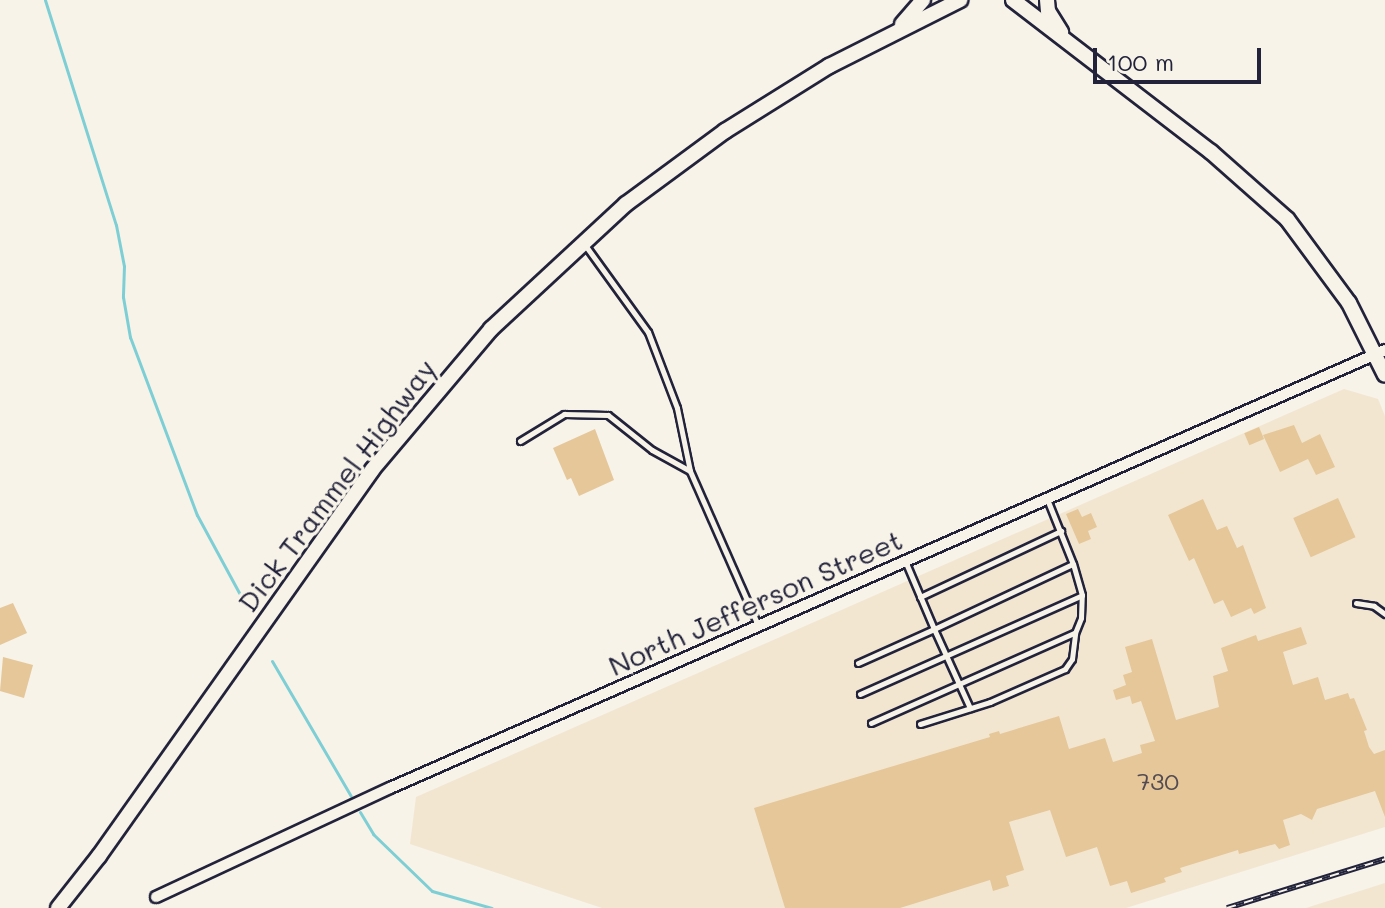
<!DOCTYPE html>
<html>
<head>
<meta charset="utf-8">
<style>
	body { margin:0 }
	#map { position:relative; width:1385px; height:908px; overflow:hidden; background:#f7f3e8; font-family:Mali,sans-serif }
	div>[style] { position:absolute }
	.built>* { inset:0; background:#f2e6d0 }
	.stream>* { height:3px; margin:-1.5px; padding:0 1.5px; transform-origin:1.5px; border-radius:1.5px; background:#7ecfd5 }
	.building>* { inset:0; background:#e5c799; transform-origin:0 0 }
	.roads { filter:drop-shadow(2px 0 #22223b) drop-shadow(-2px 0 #22223b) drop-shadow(0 2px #22223b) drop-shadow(0 -2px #22223b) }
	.lane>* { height:5px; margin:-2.5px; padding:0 2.5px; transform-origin:2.5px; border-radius:2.5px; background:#f7f3e8 }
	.street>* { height:10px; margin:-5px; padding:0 5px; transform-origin:5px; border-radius:5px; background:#f7f3e8 }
	.secondary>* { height:14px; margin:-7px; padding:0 7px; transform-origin:7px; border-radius:7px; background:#f7f3e8 }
	.rail>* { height:6px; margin-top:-3px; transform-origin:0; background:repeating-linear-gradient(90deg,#f7f3e8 0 9px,#22223b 0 18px); box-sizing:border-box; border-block:2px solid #22223b }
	span { translate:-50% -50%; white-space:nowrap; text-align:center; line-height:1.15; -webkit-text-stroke:7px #f7f3e8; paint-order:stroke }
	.number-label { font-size:24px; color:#534b52 }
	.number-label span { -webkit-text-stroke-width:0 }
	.street-label { font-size:28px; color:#22223b }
	.scale { position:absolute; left:1093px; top:48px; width:168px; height:36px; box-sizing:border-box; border:4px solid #22223b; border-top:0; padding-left:10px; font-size:24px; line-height:28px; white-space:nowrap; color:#22223b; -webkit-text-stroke:6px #f7f3e8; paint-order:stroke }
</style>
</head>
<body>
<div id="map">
	<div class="built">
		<i style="clip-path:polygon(1344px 389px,1378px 399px,1385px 416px,1385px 827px,1126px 908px,602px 908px,410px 844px,416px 797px)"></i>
		<i style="clip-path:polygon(1385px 883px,1385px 908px,1306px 908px)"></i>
	</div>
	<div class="stream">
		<i style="left:45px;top:0;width:236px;rotate:72.5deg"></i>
		<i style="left:116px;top:225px;width:42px;rotate:79deg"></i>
		<i style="left:124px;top:266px;width:31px;rotate:92deg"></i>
		<i style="left:123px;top:297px;width:41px;rotate:80.1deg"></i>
		<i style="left:130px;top:337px;width:190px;rotate:69.4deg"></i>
		<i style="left:197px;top:515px;width:99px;rotate:61.6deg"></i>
		<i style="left:272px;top:661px;width:156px;rotate:59.7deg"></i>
		<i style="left:360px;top:812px;width:26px;rotate:59deg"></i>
		<i style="left:373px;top:834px;width:82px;rotate:44deg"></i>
		<i style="left:432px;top:891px;width:62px;rotate:15.8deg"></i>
	</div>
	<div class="building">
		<i style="clip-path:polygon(1294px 425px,1302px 443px,1320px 434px,1335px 467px,1316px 475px,1308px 459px,1280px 472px,1263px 435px)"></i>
		<i style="left:1259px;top:427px;width:13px;height:16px;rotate:67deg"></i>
		<i style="clip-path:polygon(595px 429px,614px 480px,579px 496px,571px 478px,567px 480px,553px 448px)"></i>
		<i style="left:1338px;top:498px;width:43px;height:49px;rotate:66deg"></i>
		<i style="clip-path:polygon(1203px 499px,1217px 530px,1227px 526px,1237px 548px,1243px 545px,1266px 608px,1254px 614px,1251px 608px,1231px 617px,1223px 600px,1214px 604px,1194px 558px,1189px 561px,1168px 515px)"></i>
		<i style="clip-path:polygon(1078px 509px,1082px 517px,1091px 513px,1097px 527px,1088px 531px,1091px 539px,1079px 544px,1066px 514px)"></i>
		<i style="clip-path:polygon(13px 603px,27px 633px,0 645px,0 608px)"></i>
		<i style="clip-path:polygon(1301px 627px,1307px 644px,1283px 652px,1293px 685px,1318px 677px,1325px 700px,1348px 693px,1350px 699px,1354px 698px,1367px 730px,1364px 731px,1369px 747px,1374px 754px,1385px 750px,1385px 817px,1375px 791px,1317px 809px,1312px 820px,1301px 814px,1283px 820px,1290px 845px,1279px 849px,1275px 844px,1239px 854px,1238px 850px,1180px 868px,1182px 872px,1164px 878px,1166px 882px,1131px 893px,1127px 881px,1110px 886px,1097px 847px,1066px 857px,1050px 810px,1009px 822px,1024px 870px,1006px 876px,1009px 886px,993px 891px,990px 880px,900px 908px,785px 908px,754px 808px,990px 737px,989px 734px,999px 731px,1000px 734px,1059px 716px,1069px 749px,1105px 738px,1113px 762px,1142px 753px,1140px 745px,1155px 741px,1141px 701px,1132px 704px,1130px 696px,1116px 700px,1113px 690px,1126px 685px,1123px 675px,1132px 672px,1125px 647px,1152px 639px,1176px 720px,1219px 707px,1213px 676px,1228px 671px,1221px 648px,1256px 635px,1258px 641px)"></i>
		<i style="clip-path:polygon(3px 657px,33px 665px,24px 698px,0 691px)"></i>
	</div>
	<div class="roads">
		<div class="lane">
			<i style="left:585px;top:245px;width:107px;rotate:54.1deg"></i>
			<i style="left:648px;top:332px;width:81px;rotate:69.1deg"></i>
			<i style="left:677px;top:408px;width:64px;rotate:78.3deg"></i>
			<i style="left:520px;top:441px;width:52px;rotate:-31.5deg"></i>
			<i style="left:564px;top:414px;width:44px;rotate:1.3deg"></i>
			<i style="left:608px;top:415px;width:56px;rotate:38.5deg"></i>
			<i style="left:652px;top:450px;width:43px;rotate:28.9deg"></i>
			<i style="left:690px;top:471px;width:168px;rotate:66.2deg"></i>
			<i style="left:906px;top:563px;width:72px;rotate:67deg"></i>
			<i style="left:934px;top:629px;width:153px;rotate:-25.1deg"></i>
			<i style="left:1073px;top:564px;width:70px;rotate:-111.8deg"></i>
			<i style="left:920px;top:597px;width:156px;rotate:-25.1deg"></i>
			<i style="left:1356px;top:603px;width:18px;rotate:9deg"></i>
			<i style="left:1374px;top:606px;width:14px;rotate:36deg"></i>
			<i style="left:858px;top:663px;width:83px;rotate:-24.1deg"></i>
			<i style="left:934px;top:629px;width:87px;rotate:65.5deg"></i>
			<i style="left:860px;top:694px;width:243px;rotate:-24deg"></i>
			<i style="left:871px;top:723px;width:222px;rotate:-23.9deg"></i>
			<i style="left:920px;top:724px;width:73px;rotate:-17.4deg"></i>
			<i style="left:990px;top:702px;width:82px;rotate:-23.7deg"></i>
			<i style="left:1065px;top:669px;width:12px;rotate:-55deg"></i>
			<i style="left:1072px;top:659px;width:26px;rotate:-83deg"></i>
			<i style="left:1075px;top:633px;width:16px;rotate:-68deg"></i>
			<i style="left:1081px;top:618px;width:23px;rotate:-88deg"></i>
			<i style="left:1082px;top:595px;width:32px;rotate:-106deg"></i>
		</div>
		<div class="street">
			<i style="left:156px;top:897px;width:258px;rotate:-25deg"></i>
			<i style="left:390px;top:788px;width:1087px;rotate:-23.76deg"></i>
		</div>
		<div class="secondary">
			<i style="left:1013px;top:0;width:250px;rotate:37.5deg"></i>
			<i style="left:1211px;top:152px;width:101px;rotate:41.4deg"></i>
			<i style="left:1287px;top:219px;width:104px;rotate:53.6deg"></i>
			<i style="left:1349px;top:303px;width:80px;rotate:63.4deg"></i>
			<i style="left:1047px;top:0;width:11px;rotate:85deg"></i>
			<i style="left:1048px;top:11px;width:25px;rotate:58deg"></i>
			<i style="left:902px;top:24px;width:32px;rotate:-49deg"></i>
			<i style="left:58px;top:908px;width:66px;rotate:-51.7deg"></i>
			<i style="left:99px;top:856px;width:473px;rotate:-54.7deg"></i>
			<i style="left:372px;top:470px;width:185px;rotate:-49.8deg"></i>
			<i style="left:491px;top:329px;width:184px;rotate:-42.8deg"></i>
			<i style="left:626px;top:204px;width:123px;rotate:-36.4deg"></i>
			<i style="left:725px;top:131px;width:123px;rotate:-32deg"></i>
			<i style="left:829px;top:66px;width:147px;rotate:-26.7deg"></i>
		</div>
	</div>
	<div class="rail">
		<i style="left:1227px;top:908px;width:165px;rotate:-17.2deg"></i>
	</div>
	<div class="number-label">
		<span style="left:1158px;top:781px">730</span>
	</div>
	<div class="street-label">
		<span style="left:336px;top:485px;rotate:-53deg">Dick Trammel Highway</span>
		<span style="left:755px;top:602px;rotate:-24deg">North Jefferson Street</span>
	</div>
	<div class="scale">100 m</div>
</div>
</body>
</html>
